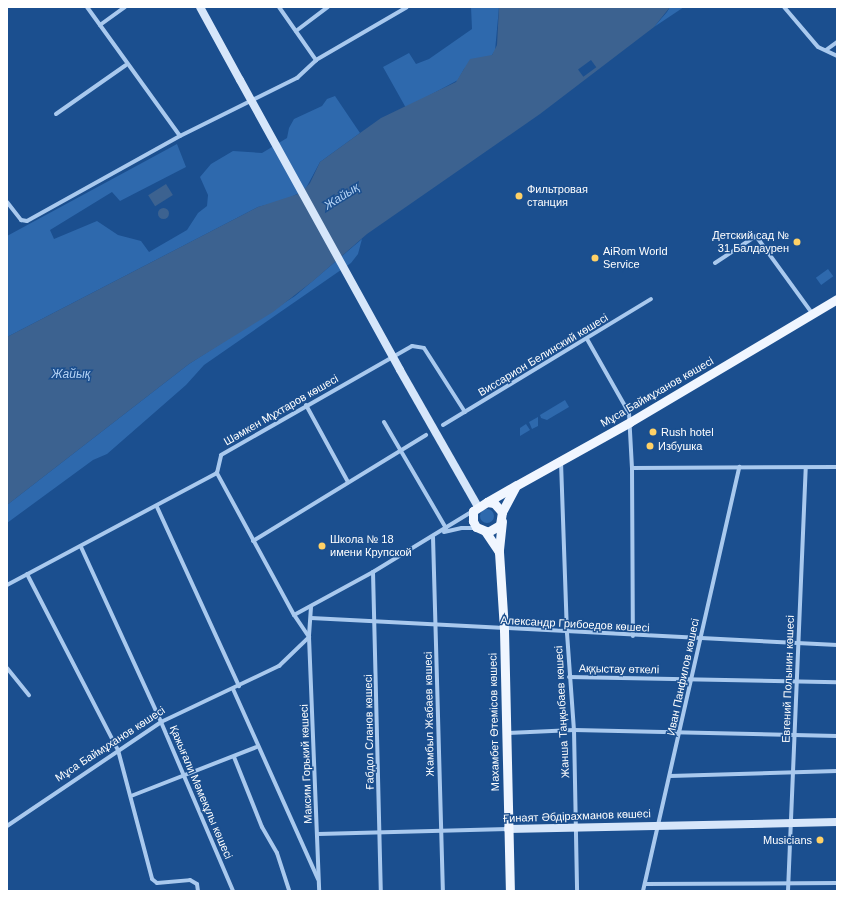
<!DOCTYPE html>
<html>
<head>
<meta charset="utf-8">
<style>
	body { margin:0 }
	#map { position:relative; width:844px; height:898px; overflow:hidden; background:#1b4f8f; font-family:Helvetica,sans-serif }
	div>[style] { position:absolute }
	.green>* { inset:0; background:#2e69ad; transform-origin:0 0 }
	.round { border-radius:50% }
	.water>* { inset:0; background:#3c6290; transform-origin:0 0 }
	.pier>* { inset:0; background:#1b4f8f; transform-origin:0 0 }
	.street>* { height:4px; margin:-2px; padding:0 2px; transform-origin:2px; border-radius:2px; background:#a9c9ee }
	.secondary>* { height:8px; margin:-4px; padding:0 4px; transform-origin:4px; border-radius:4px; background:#d6e6fa }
	.primary>* { height:9px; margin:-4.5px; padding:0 4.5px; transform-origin:4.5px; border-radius:4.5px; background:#f0f6ff }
	.secondary-bridge>* { height:8px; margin:-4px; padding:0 4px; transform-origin:4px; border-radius:4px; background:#d6e6fa }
	.dots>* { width:11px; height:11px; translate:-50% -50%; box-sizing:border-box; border:2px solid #1b4f8f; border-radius:50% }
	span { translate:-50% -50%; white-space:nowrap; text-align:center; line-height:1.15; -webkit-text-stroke:3px #1b4f8f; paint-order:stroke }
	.poi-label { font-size:11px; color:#fff }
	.left { translate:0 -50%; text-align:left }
	.right { translate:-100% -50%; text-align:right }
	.street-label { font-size:11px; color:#fff }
	.water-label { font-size:12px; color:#b5d3f5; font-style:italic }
	.frame { position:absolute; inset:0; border:8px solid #fff; pointer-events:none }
</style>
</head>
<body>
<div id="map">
	<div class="green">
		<i style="clip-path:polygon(471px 7px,499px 7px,495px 51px,491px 56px,474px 59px,464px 69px,458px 80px,406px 108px,383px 67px,409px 53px,416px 64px,429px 59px,472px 29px)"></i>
		<i style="clip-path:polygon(670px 7px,684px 7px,654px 27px,667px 12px)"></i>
		<i style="clip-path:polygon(335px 96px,360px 133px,320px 162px,305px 190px,285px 200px,258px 207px,7px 337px,7px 236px,177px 144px,186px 167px,120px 201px,112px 192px,50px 230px,54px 239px,97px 221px,118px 235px,141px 241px,149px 252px,187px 230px,198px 213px,207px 206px,208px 195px,200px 177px,211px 164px,233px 151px,262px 153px,287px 138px,289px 128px,294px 119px,322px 106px,327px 99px)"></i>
		<i style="clip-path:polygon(362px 239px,358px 254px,351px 263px,204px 365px,186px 385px,107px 454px,93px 460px,7px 523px,7px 505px,189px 364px,295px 296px)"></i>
		<i style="left:828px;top:269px;width:9px;height:15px;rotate:54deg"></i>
		<i style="clip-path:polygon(565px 400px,569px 407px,547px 420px,541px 418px,540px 415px)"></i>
		<i style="clip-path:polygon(538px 417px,538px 426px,532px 429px,529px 422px)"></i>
		<i style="clip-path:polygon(526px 424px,530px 430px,520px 436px,520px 428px)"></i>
		<i class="round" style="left:480px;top:509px;width:14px;height:14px"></i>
	</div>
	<div class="water">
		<i style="clip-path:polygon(499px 7px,670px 7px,654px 27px,540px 114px,367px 234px,313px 281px,273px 312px,189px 364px,7px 505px,7px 337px,258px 207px,301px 193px,310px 183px,320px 162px,360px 133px,381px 118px,456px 82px,470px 59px,492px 55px,497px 45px)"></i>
		<i style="left:166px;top:184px;width:13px;height:21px;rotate:58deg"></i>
		<i class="round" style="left:157.5px;top:207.5px;width:11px;height:11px"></i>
	</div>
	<div class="pier">
		<i style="left:591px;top:60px;width:9px;height:16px;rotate:54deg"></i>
	</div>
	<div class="street">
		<i style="left:87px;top:7px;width:159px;rotate:54.2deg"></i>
		<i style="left:279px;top:7px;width:65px;rotate:55.1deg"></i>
		<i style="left:784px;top:7px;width:52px;rotate:49.6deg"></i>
		<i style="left:818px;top:47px;width:21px;rotate:25deg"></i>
		<i style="left:100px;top:25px;width:31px;rotate:-36deg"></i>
		<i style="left:296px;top:31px;width:40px;rotate:-37deg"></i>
		<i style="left:826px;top:50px;width:14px;rotate:-36deg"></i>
		<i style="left:56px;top:114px;width:85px;rotate:-35deg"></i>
		<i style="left:7px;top:202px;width:23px;rotate:52deg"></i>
		<i style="left:21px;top:220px;width:6px;rotate:9deg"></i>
		<i style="left:27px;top:221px;width:175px;rotate:-29.1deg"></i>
		<i style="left:180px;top:136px;width:131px;rotate:-26.4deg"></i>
		<i style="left:297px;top:78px;width:26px;rotate:-43deg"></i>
		<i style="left:316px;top:60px;width:105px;rotate:-30.2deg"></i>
		<i style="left:715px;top:263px;width:49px;rotate:-33.4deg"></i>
		<i style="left:756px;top:236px;width:95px;rotate:54deg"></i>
		<i style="left:587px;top:339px;width:85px;rotate:60.4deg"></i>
		<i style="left:629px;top:413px;width:55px;rotate:86.9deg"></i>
		<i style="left:632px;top:468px;width:168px;rotate:89.7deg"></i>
		<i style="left:306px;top:405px;width:88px;rotate:61.4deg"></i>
		<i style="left:384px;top:422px;width:123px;rotate:59.7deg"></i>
		<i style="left:443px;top:425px;width:243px;rotate:-31.2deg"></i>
		<i style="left:561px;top:462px;width:171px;rotate:88deg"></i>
		<i style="left:567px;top:633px;width:97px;rotate:85.9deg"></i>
		<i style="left:574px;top:730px;width:161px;rotate:88.9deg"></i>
		<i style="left:632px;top:468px;width:205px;rotate:-0.3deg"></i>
		<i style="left:157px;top:507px;width:197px;rotate:65.4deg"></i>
		<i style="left:444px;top:532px;width:18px;rotate:-13deg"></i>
		<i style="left:462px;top:528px;width:13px"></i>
		<i style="left:433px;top:537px;width:354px;rotate:88.4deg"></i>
		<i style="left:253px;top:541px;width:203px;rotate:-31.5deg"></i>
		<i style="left:81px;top:547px;width:192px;rotate:65.4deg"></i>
		<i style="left:161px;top:722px;width:184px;rotate:66.9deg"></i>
		<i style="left:373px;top:572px;width:319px;rotate:88.6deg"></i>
		<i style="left:27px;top:574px;width:198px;rotate:62.7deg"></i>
		<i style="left:118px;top:750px;width:133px;rotate:75.2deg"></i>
		<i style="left:152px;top:879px;width:6px;rotate:39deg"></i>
		<i style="left:157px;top:883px;width:33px;rotate:-5deg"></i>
		<i style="left:190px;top:880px;width:8px;rotate:30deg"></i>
		<i style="left:197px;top:884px;width:7px;rotate:82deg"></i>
		<i style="left:7px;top:585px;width:238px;rotate:-28.1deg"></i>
		<i style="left:217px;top:473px;width:18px;rotate:-77deg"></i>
		<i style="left:221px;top:455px;width:220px;rotate:-29.7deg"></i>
		<i style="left:412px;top:346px;width:12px;rotate:9deg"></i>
		<i style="left:424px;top:348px;width:76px;rotate:57.4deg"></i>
		<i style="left:311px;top:607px;width:30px;rotate:94deg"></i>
		<i style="left:309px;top:637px;width:254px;rotate:87.7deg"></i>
		<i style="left:294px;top:615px;width:90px;rotate:-28.6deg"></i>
		<i style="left:373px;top:572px;width:117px;rotate:-31.4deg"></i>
		<i style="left:311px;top:618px;width:527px;rotate:2.94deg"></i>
		<i style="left:7px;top:668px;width:35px;rotate:51deg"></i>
		<i style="left:569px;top:677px;width:268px;rotate:1.1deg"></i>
		<i style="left:233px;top:689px;width:208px;rotate:65.9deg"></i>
		<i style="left:507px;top:733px;width:67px;rotate:-2.6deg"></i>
		<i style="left:574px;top:730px;width:263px;rotate:1.3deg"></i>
		<i style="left:234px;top:757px;width:75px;rotate:68.2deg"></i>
		<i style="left:262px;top:827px;width:30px;rotate:60deg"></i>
		<i style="left:277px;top:853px;width:40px;rotate:72deg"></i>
		<i style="left:670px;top:776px;width:167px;rotate:-1.7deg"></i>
		<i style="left:131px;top:796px;width:135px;rotate:-21.3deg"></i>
		<i style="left:7px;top:826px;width:186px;rotate:-34deg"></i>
		<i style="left:161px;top:722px;width:131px;rotate:-25.4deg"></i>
		<i style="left:279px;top:666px;width:42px;rotate:-44deg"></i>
		<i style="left:309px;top:637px;width:27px;rotate:-124deg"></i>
		<i style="left:294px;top:615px;width:162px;rotate:-118.5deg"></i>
		<i style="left:318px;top:834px;width:190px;rotate:-1.5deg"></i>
		<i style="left:645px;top:884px;width:192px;rotate:-0.3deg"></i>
		<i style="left:643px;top:891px;width:435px;rotate:-77.2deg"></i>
		<i style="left:788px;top:891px;width:423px;rotate:-87.6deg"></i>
	</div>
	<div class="secondary">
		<i style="left:200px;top:7px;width:83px;rotate:61.3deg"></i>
		<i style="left:400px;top:370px;width:158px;rotate:60.3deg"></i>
		<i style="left:508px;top:829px;width:329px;rotate:-1.2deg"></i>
	</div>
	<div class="primary">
		<i style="left:487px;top:502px;width:7px;rotate:8deg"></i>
		<i style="left:494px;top:503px;width:12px;rotate:48deg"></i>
		<i style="left:502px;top:512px;width:13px;rotate:99deg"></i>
		<i style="left:500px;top:525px;width:14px;rotate:150deg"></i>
		<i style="left:488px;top:532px;width:13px;rotate:-157deg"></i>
		<i style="left:476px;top:527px;width:7px;rotate:-117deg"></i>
		<i style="left:473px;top:521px;width:10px;rotate:-90deg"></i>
		<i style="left:473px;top:511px;width:17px;rotate:-33deg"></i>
		<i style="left:487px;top:502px;width:34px;rotate:-30deg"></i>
		<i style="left:517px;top:485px;width:129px;rotate:-29.1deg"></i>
		<i style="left:630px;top:422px;width:241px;rotate:-30.7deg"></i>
		<i style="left:502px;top:512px;width:27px;rotate:-62deg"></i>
		<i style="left:502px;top:521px;width:31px;rotate:96deg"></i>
		<i style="left:499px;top:552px;width:78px;rotate:86.3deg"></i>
		<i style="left:504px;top:630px;width:261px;rotate:88.7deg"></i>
		<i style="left:485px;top:531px;width:25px;rotate:56deg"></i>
	</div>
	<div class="secondary-bridge">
		<i style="left:240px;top:80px;width:331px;rotate:61.1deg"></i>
	</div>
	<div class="dots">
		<i style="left:519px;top:196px;background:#ffd166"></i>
		<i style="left:797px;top:242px;background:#ffd166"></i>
		<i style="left:595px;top:258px;background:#ffd166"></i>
		<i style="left:653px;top:432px;background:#ffd166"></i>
		<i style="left:650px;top:446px;background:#ffd166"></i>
		<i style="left:322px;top:546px;background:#ffd166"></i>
		<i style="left:820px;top:840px;background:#ffd166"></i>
	</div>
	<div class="poi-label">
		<span class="left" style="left:527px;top:196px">Фильтровая<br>станция</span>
		<span class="right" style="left:789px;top:242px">Детский сад №<br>31 Балдаурен</span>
		<span class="left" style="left:603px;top:258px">AiRom World<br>Service</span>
		<span class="left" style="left:661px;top:432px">Rush hotel</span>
		<span class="left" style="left:658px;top:446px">Избушка</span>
		<span class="left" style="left:330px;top:546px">Школа № 18<br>имени Крупской</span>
		<span class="right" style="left:812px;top:840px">Musicians</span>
	</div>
	<div class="street-label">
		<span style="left:543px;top:355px;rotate:-31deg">Виссарион Белинский көшесі</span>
		<span style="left:657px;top:392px;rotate:-30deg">Мұса Баймұханов көшесі</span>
		<span style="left:281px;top:410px;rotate:-30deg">Шәмкен Мұхтаров көшесі</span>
		<span style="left:575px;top:624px;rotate:3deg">Александр Грибоедов көшесі</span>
		<span style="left:619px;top:669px;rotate:1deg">Аққыстау өткелі</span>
		<span style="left:683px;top:677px;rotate:-78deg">Иван Панфилов көшесі</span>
		<span style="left:788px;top:679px;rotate:-88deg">Евгений Полынин көшесі</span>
		<span style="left:562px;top:712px;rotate:-93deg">Жанша Таңқыбаев көшесі</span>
		<span style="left:429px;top:714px;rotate:-91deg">Жамбыл Жабаев көшесі</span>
		<span style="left:494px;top:722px;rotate:-91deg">Махамбет Өтемісов көшесі</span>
		<span style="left:369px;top:732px;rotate:-91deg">Ғабдол Сланов көшесі</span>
		<span style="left:110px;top:744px;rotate:-33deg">Мұса Баймұханов көшесі</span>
		<span style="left:306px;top:764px;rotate:-92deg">Максим Горький көшесі</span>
		<span style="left:201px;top:792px;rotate:67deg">Қажығали Мәмекұлы көшесі</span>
		<span style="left:577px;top:816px;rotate:-2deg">Ғинаят Әбдірахманов көшесі</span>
	</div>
	<div class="water-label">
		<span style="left:342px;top:197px;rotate:-32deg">Жайық</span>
		<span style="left:71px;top:375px">Жайық</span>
	</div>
	<div class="frame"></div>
</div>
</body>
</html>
